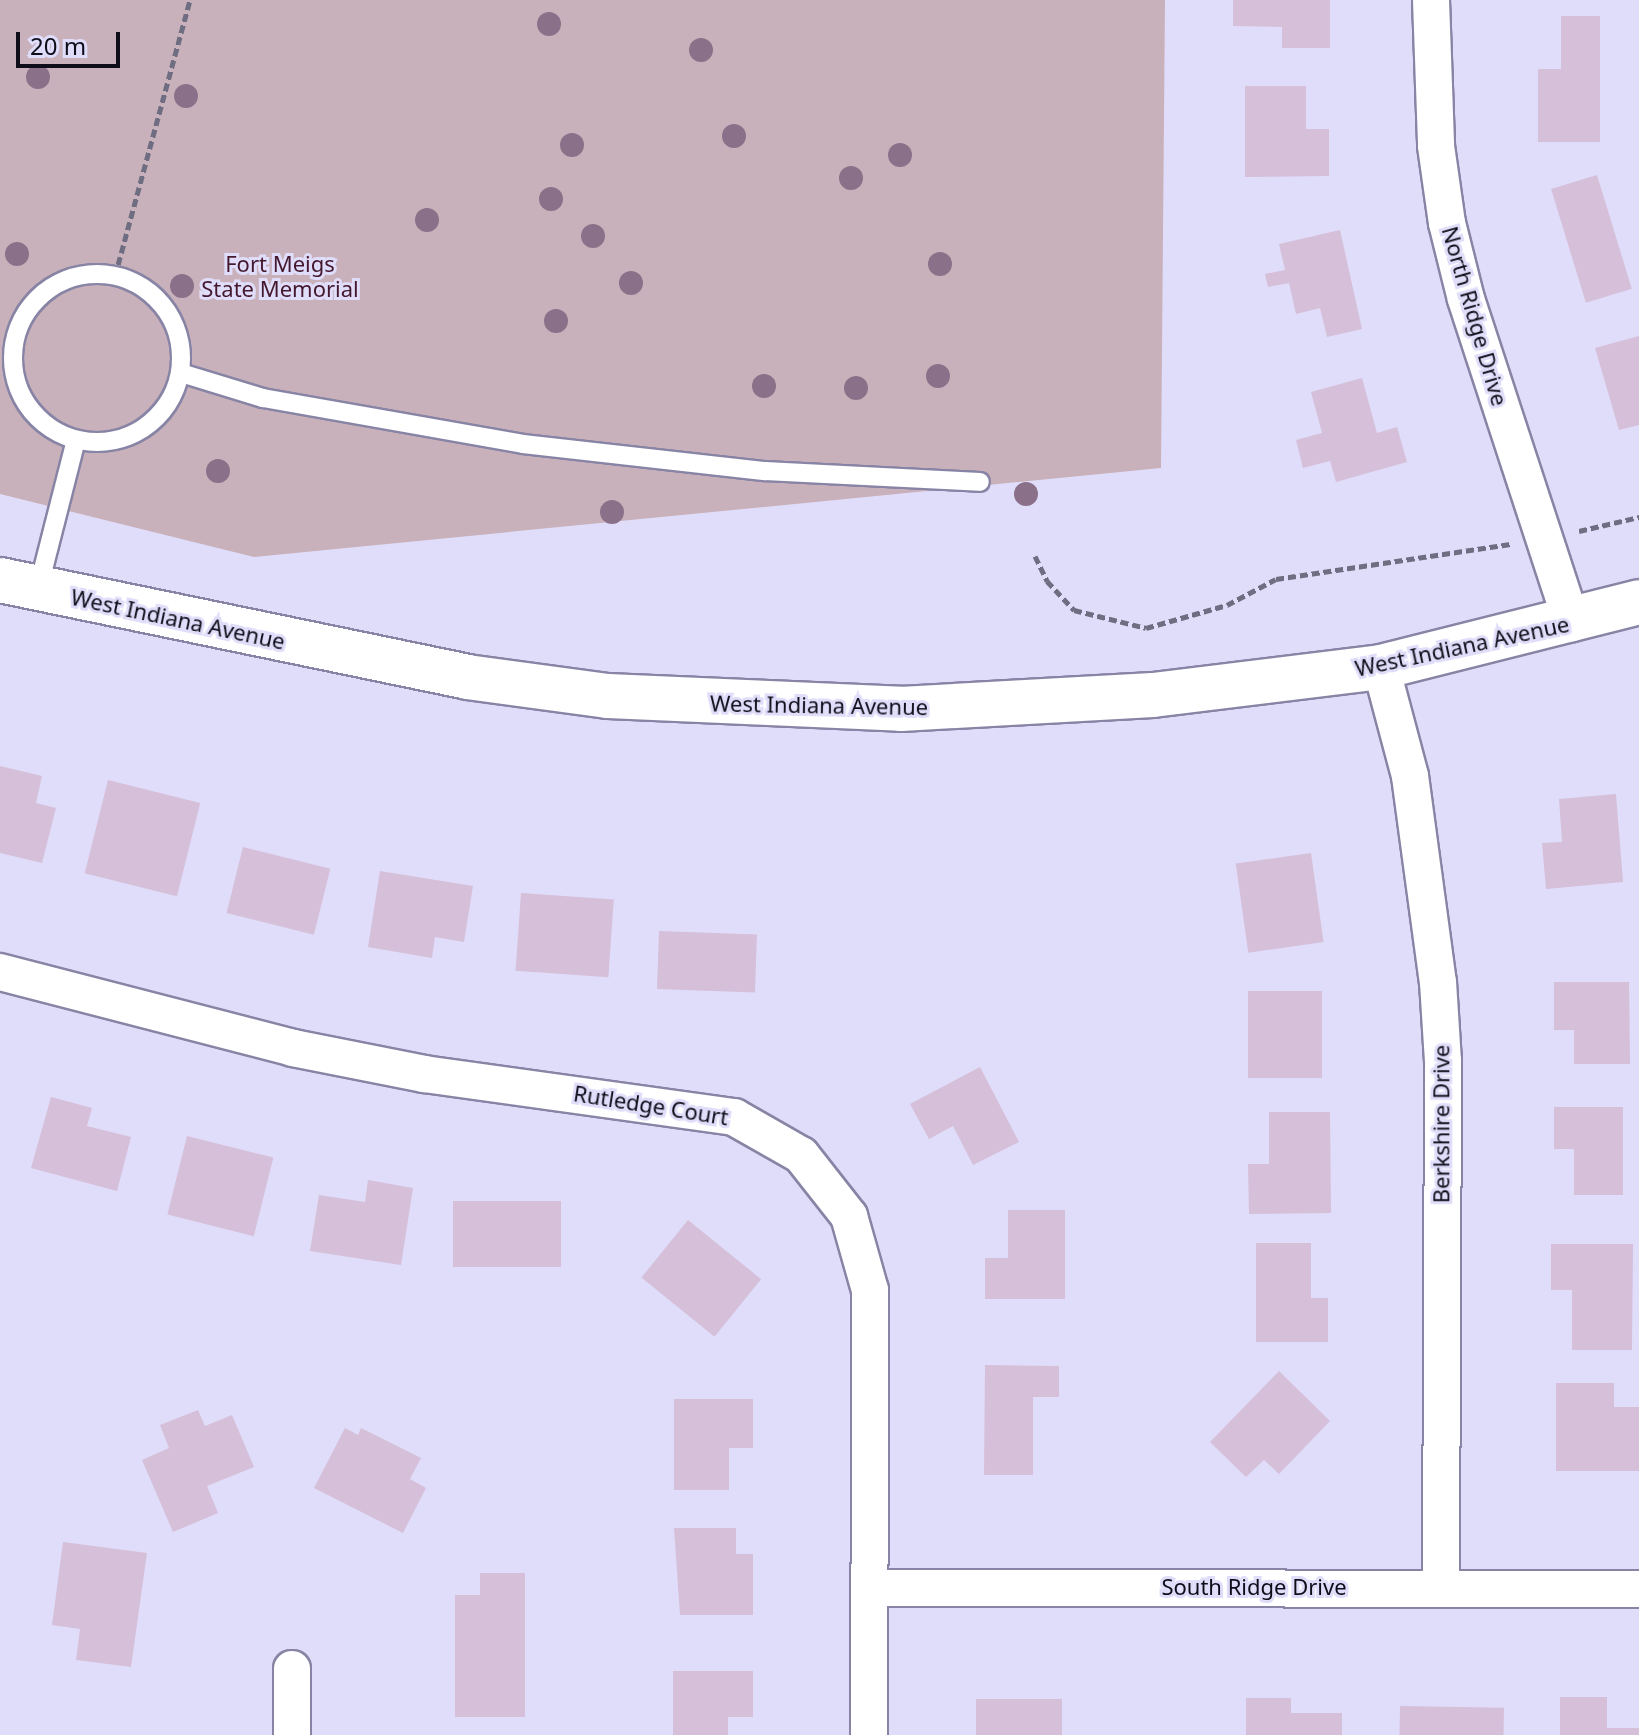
<!DOCTYPE html>
<html>
<head>
<meta charset="utf-8">
<style>
	body { margin:0 }
	#map { position:relative; width:1639px; height:1735px; overflow:hidden; background:#e0ddfa; font-family:"Noto Sans",sans-serif }
	div>[style] { position:absolute }
	.green>* { inset:0; background:#c8b1ba }
	.building>* { inset:0; background:#d5bfd9; transform-origin:0 0 }
	.path>* { height:5px; margin-top:-2.5px; transform-origin:0; background:repeating-linear-gradient(90deg,#6f6d81 0 8px,transparent 0 12px) }
	.roads { filter:drop-shadow(2px 0 #8884a5) drop-shadow(-2px 0 #8884a5) drop-shadow(0 2px #8884a5) drop-shadow(0 -2px #8884a5) }
	.service>* { height:18px; margin:-9px; padding:0 9px; transform-origin:9px; border-radius:9px; background:#fff }
	.service>.ring { margin:-9px; padding:0; box-sizing:content-box; background:none; border:18px solid #fff; border-radius:50% }
	.minor>* { height:36px; margin:-18px; padding:0 18px; transform-origin:18px; border-radius:18px; background:#fff }
	.secondary>* { height:44px; margin:-22px; padding:0 22px; transform-origin:22px; border-radius:22px; background:#fff }
	.trees>* { width:24px; height:24px; margin:-12px; border-radius:50%; background:#8a7189 }
	span { translate:-50% -50%; white-space:nowrap; text-align:center; line-height:1.15; -webkit-text-stroke:6px #e0ddfa; paint-order:stroke }
	.park-label { font-size:22px; color:#44182d }
	.street-label { font-size:22px; color:#0f0d19 }
	.scale { position:absolute; left:16px; top:32px; width:104px; height:36px; box-sizing:border-box; border:4px solid #0f0d19; border-top:0; padding-left:10px; font-size:24px; line-height:28px; white-space:nowrap; color:#0f0d19; -webkit-text-stroke:6px #e0ddfa; paint-order:stroke }
</style>
</head>
<body>
<div id="map">
	<div class="green">
		<i style="clip-path:polygon(0 0,1165px 0,1161px 468px,254px 557px,0 494px)"></i>
	</div>
	<div class="building">
		<i style="clip-path:polygon(1233px 0,1330px 0,1330px 48px,1282px 48px,1282px 27px,1233px 26px)"></i>
		<i style="clip-path:polygon(1561px 16px,1600px 16px,1600px 142px,1538px 142px,1538px 69px,1561px 69px)"></i>
		<i style="clip-path:polygon(1245px 86px,1306px 86px,1306px 129px,1329px 129px,1329px 176px,1245px 177px)"></i>
		<i style="left:1597px;top:175px;width:119px;height:48px;rotate:73deg"></i>
		<i style="clip-path:polygon(1340px 230px,1362px 329px,1327px 337px,1320px 308px,1296px 314px,1289px 283px,1268px 287px,1265px 274px,1285px 270px,1279px 244px)"></i>
		<i style="clip-path:polygon(1639px 336px,1639px 425px,1619px 430px,1595px 348px)"></i>
		<i style="clip-path:polygon(1362px 378px,1377px 433px,1397px 427px,1407px 462px,1336px 482px,1330px 461px,1303px 468px,1296px 440px,1322px 433px,1311px 392px)"></i>
		<i style="clip-path:polygon(0 766px,42px 776px,36px 803px,56px 808px,42px 863px,0 853px)"></i>
		<i style="left:108px;top:780px;width:95px;height:96px;rotate:14deg"></i>
		<i style="clip-path:polygon(1616px 794px,1623px 882px,1546px 889px,1542px 843px,1562px 842px,1559px 799px)"></i>
		<i style="left:243px;top:847px;width:90px;height:68px;rotate:14deg"></i>
		<i style="left:1311px;top:853px;width:90px;height:76px;rotate:82deg"></i>
		<i style="clip-path:polygon(380px 871px,473px 886px,464px 942px,435px 937px,432px 958px,368px 947px)"></i>
		<i style="left:521px;top:893px;width:93px;height:78px;rotate:4deg"></i>
		<i style="left:659px;top:931px;width:98px;height:58px;rotate:2deg"></i>
		<i style="clip-path:polygon(1554px 982px,1629px 982px,1630px 1064px,1574px 1064px,1574px 1030px,1554px 1030px)"></i>
		<i style="left:1248px;top:991px;width:74px;height:87px"></i>
		<i style="clip-path:polygon(980px 1067px,1019px 1142px,973px 1165px,953px 1126px,929px 1139px,910px 1104px)"></i>
		<i style="clip-path:polygon(51px 1097px,92px 1108px,87px 1126px,131px 1137px,117px 1191px,31px 1168px)"></i>
		<i style="clip-path:polygon(1554px 1107px,1623px 1107px,1623px 1195px,1574px 1195px,1574px 1149px,1554px 1149px)"></i>
		<i style="clip-path:polygon(1269px 1112px,1330px 1112px,1331px 1213px,1249px 1214px,1248px 1164px,1269px 1164px)"></i>
		<i style="left:187px;top:1136px;width:89px;height:81px;rotate:14deg"></i>
		<i style="clip-path:polygon(368px 1180px,413px 1188px,401px 1265px,310px 1251px,319px 1195px,365px 1202px)"></i>
		<i style="left:453px;top:1201px;width:108px;height:66px"></i>
		<i style="clip-path:polygon(1008px 1210px,1065px 1210px,1065px 1299px,985px 1299px,985px 1258px,1008px 1258px)"></i>
		<i style="left:688px;top:1220px;width:94px;height:74px;rotate:39deg"></i>
		<i style="clip-path:polygon(1256px 1243px,1311px 1243px,1311px 1298px,1328px 1298px,1328px 1342px,1256px 1342px)"></i>
		<i style="clip-path:polygon(1551px 1244px,1633px 1244px,1632px 1350px,1572px 1350px,1572px 1290px,1551px 1290px)"></i>
		<i style="clip-path:polygon(985px 1365px,1059px 1366px,1059px 1397px,1033px 1397px,1033px 1475px,984px 1475px)"></i>
		<i style="clip-path:polygon(1279px 1371px,1330px 1421px,1279px 1474px,1264px 1460px,1246px 1477px,1210px 1442px)"></i>
		<i style="clip-path:polygon(1556px 1383px,1614px 1383px,1614px 1407px,1639px 1407px,1639px 1471px,1556px 1471px)"></i>
		<i style="clip-path:polygon(674px 1399px,753px 1399px,753px 1448px,729px 1448px,729px 1490px,674px 1490px)"></i>
		<i style="clip-path:polygon(198px 1410px,205px 1426px,232px 1415px,254px 1467px,207px 1486px,218px 1513px,173px 1532px,142px 1460px,169px 1448px,160px 1425px)"></i>
		<i style="clip-path:polygon(345px 1428px,358px 1435px,361px 1428px,421px 1458px,410px 1479px,426px 1488px,403px 1533px,314px 1488px)"></i>
		<i style="clip-path:polygon(674px 1528px,736px 1528px,736px 1554px,753px 1554px,753px 1615px,680px 1615px)"></i>
		<i style="clip-path:polygon(63px 1542px,147px 1553px,131px 1667px,76px 1660px,80px 1629px,52px 1625px)"></i>
		<i style="clip-path:polygon(480px 1573px,525px 1573px,525px 1717px,455px 1717px,455px 1595px,480px 1595px)"></i>
		<i style="clip-path:polygon(673px 1671px,753px 1671px,753px 1717px,728px 1717px,728px 1735px,673px 1735px)"></i>
		<i style="clip-path:polygon(1560px 1697px,1607px 1697px,1607px 1728px,1639px 1728px,1639px 1735px,1560px 1735px)"></i>
		<i style="clip-path:polygon(1246px 1698px,1291px 1698px,1291px 1713px,1342px 1713px,1342px 1735px,1246px 1735px)"></i>
		<i style="left:976px;top:1699px;width:86px;height:36px"></i>
		<i style="left:1400px;top:1706px;width:104px;height:29px;rotate:1deg"></i>
	</div>
	<div class="path">
		<i style="left:115px;top:276px;width:286px;rotate:-74.8deg"></i>
		<i style="left:1579px;top:531px;width:62px;rotate:-13.1deg"></i>
		<i style="left:1035px;top:556px;width:28px;rotate:64deg"></i>
		<i style="left:1047px;top:581px;width:40px;rotate:47deg"></i>
		<i style="left:1074px;top:610px;width:74px;rotate:14deg"></i>
		<i style="left:1146px;top:628px;width:84px;rotate:-15.9deg"></i>
		<i style="left:1227px;top:605px;width:55px;rotate:-28deg"></i>
		<i style="left:1276px;top:579px;width:237px;rotate:-8.5deg"></i>
	</div>
	<div class="roads">
		<div class="service">
			<i class="ring" style="left:13px;top:274px;width:150px;height:150px"></i>
			<i style="left:181px;top:373px;width:86px;rotate:17deg"></i>
			<i style="left:263px;top:398px;width:264px;rotate:10deg"></i>
			<i style="left:523px;top:444px;width:244px;rotate:6.4deg"></i>
			<i style="left:765px;top:471px;width:215px;rotate:2.9deg"></i>
			<i style="left:38px;top:589px;width:154px;rotate:-75.7deg"></i>
		</div>
		<div class="minor">
			<i style="left:1431px;top:0;width:146px;rotate:88deg"></i>
			<i style="left:1436px;top:146px;width:78px;rotate:81.9deg"></i>
			<i style="left:1447px;top:223px;width:78px;rotate:76deg"></i>
			<i style="left:1466px;top:299px;width:341px;rotate:71.9deg"></i>
			<i style="left:1381px;top:667px;width:113px;rotate:75.1deg"></i>
			<i style="left:1410px;top:776px;width:208px;rotate:82.3deg"></i>
			<i style="left:1438px;top:982px;width:79px;rotate:86.4deg"></i>
			<i style="left:1443px;top:1061px;width:525px;rotate:90.22deg"></i>
			<i style="left:0;top:972px;width:303px;rotate:14.5deg"></i>
			<i style="left:293px;top:1048px;width:134px;rotate:11.2deg"></i>
			<i style="left:424px;top:1074px;width:313px;rotate:7.9deg"></i>
			<i style="left:734px;top:1117px;width:77px;rotate:29.6deg"></i>
			<i style="left:801px;top:1155px;width:78px;rotate:51.8deg"></i>
			<i style="left:849px;top:1216px;width:77px;rotate:74.2deg"></i>
			<i style="left:870px;top:1290px;width:445px;rotate:90.1deg"></i>
			<i style="left:869px;top:1588px;width:770px;rotate:0.07deg"></i>
			<i style="left:292px;top:1669px;width:66px;rotate:90deg"></i>
		</div>
		<div class="secondary">
			<i style="left:0;top:580px;width:477px;rotate:11.7deg"></i>
			<i style="left:467px;top:677px;width:142px;rotate:7.7deg"></i>
			<i style="left:608px;top:696px;width:293px;rotate:2.5deg"></i>
			<i style="left:901px;top:709px;width:252px;rotate:-3.2deg"></i>
			<i style="left:1153px;top:695px;width:230px;rotate:-7deg"></i>
			<i style="left:1381px;top:667px;width:266px;rotate:-14.1deg"></i>
		</div>
	</div>
	<div class="trees">
		<i style="left:549px;top:24px"></i>
		<i style="left:701px;top:50px"></i>
		<i style="left:38px;top:77px"></i>
		<i style="left:186px;top:96px"></i>
		<i style="left:734px;top:136px"></i>
		<i style="left:572px;top:145px"></i>
		<i style="left:900px;top:155px"></i>
		<i style="left:851px;top:178px"></i>
		<i style="left:551px;top:199px"></i>
		<i style="left:427px;top:220px"></i>
		<i style="left:593px;top:236px"></i>
		<i style="left:17px;top:254px"></i>
		<i style="left:940px;top:264px"></i>
		<i style="left:631px;top:283px"></i>
		<i style="left:182px;top:286px"></i>
		<i style="left:556px;top:321px"></i>
		<i style="left:938px;top:376px"></i>
		<i style="left:764px;top:386px"></i>
		<i style="left:856px;top:388px"></i>
		<i style="left:218px;top:471px"></i>
		<i style="left:1026px;top:494px"></i>
		<i style="left:612px;top:512px"></i>
	</div>
	<div class="park-label">
		<span style="left:280px;top:276px">Fort Meigs<br>State Memorial</span>
	</div>
	<div class="street-label">
		<span style="left:1475px;top:316px;rotate:74deg">North Ridge Drive</span>
		<span style="left:178px;top:619px;rotate:12deg">West Indiana Avenue</span>
		<span style="left:1462px;top:646px;rotate:-12deg">West Indiana Avenue</span>
		<span style="left:819px;top:705px;rotate:1deg">West Indiana Avenue</span>
		<span style="left:651px;top:1105px;rotate:9deg">Rutledge Court</span>
		<span style="left:1441px;top:1124px;rotate:-90deg">Berkshire Drive</span>
		<span style="left:1254px;top:1587px">South Ridge Drive</span>
	</div>
	<div class="scale">20 m</div>
</div>
</body>
</html>
